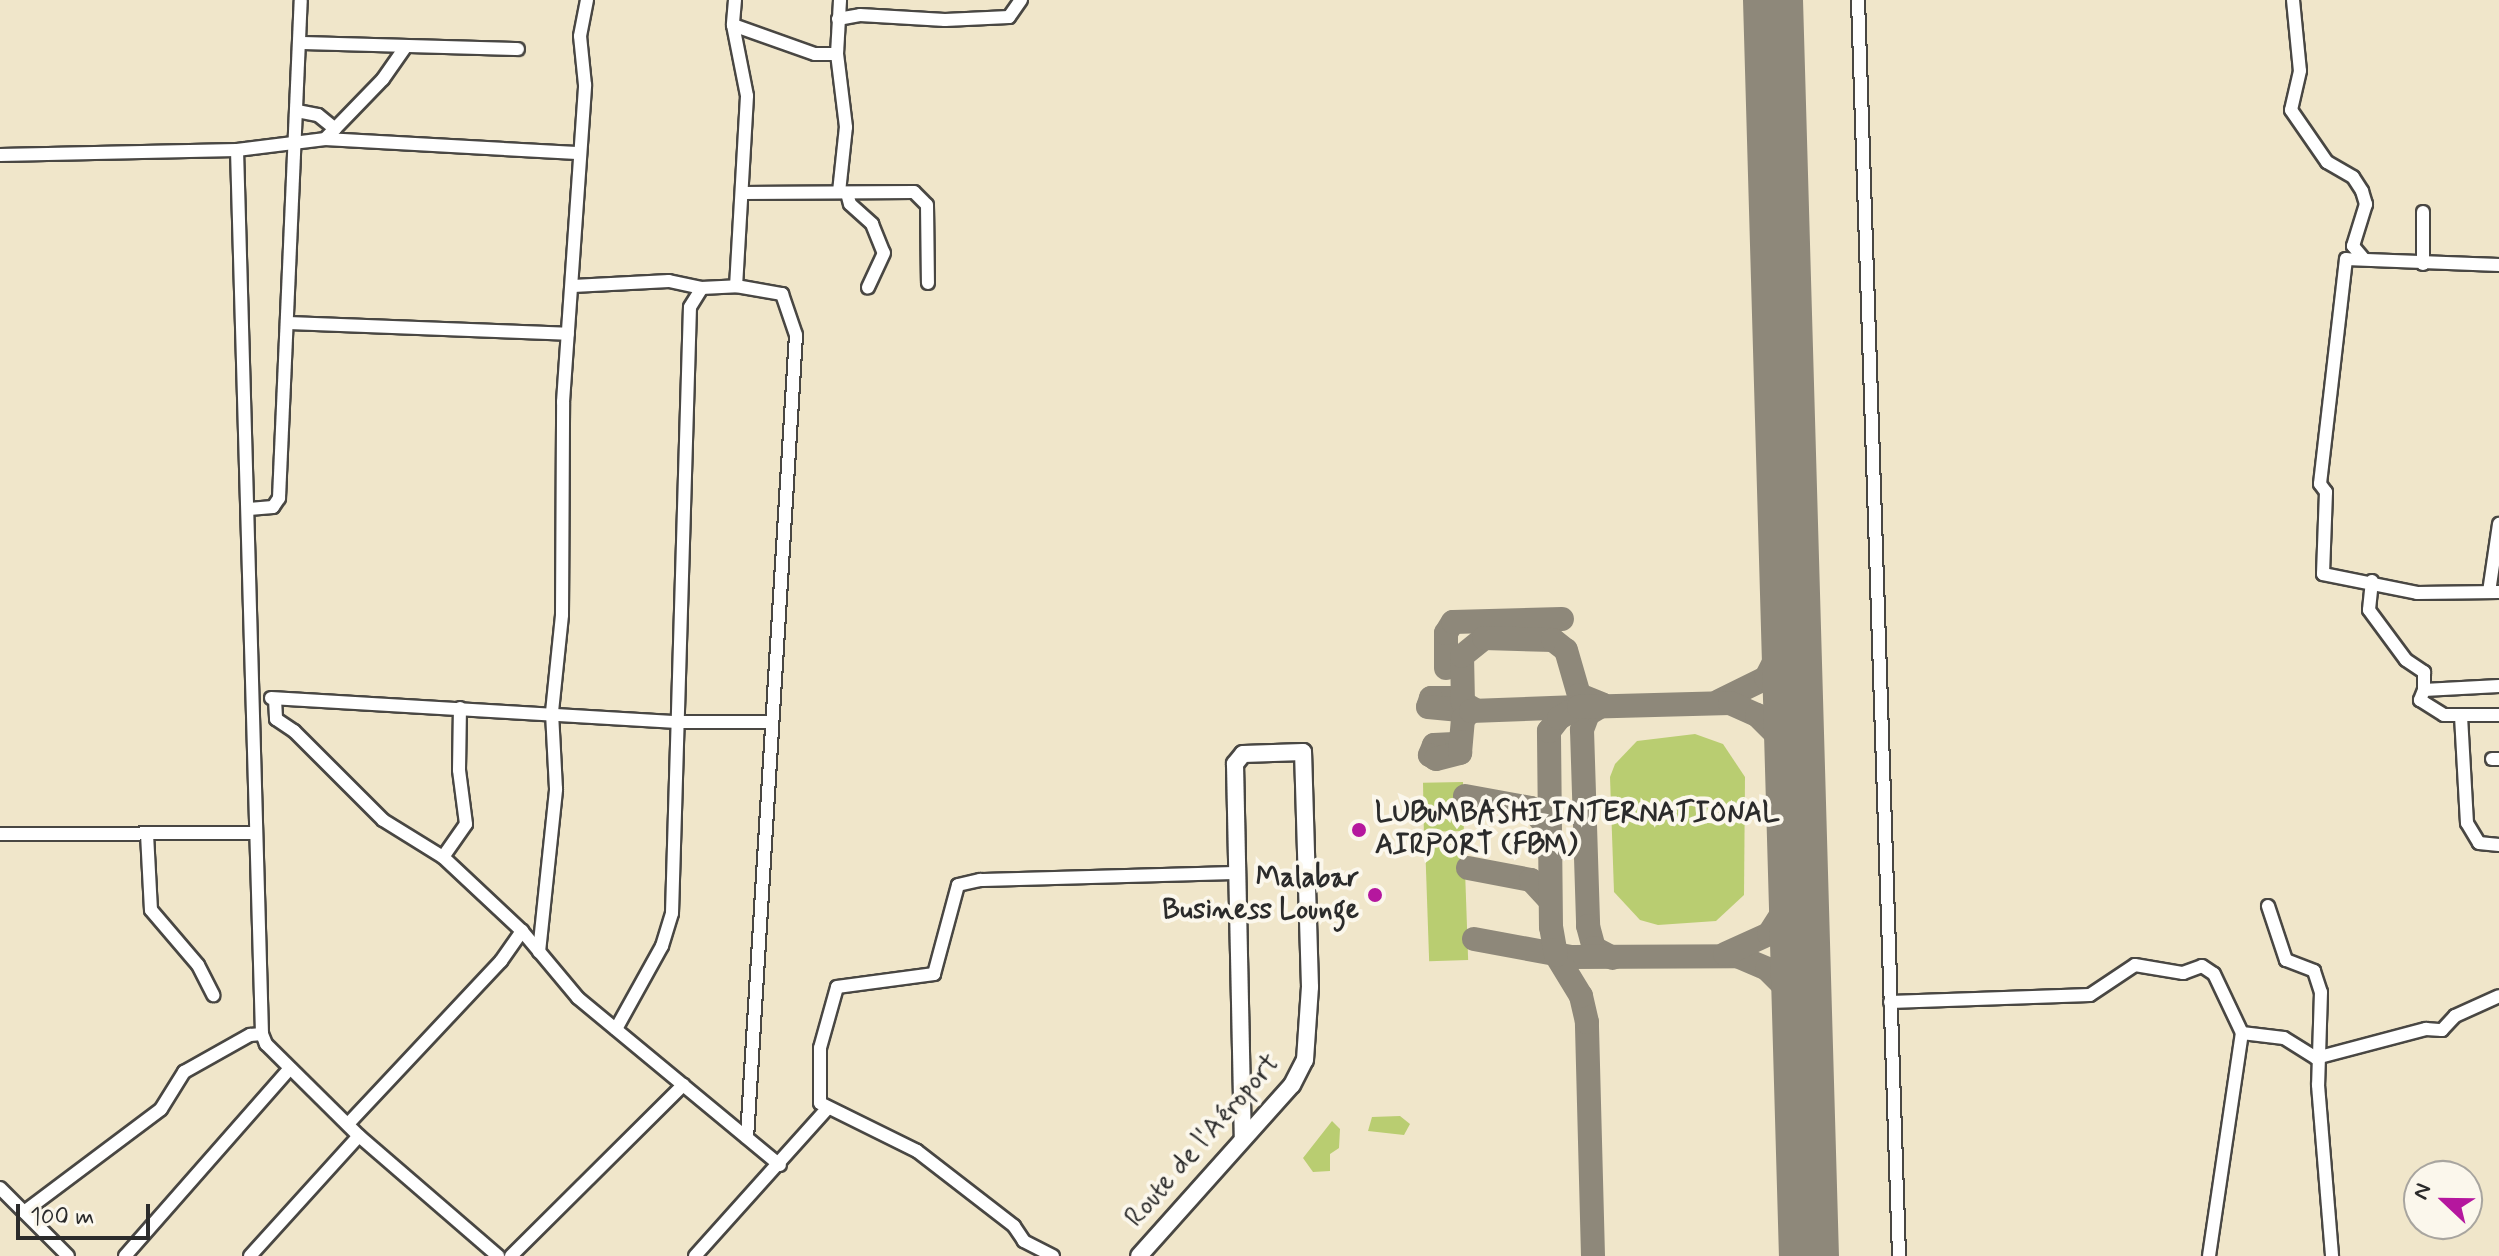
<!DOCTYPE html>
<html>
<head>
<meta charset="utf-8">
<style>
	body { margin:0 }
	#map { position:relative; width:2499px; height:1256px; overflow:hidden; background:#f0e6ca; font-family:Mynerve,sans-serif }
	div>[style] { position:absolute }
	.green>* { inset:0; background:#b9cd71; transform-origin:0 0 }
	.taxiway>* { height:24px; margin:-12px; padding:0 12px; transform-origin:12px; border-radius:12px; background:#8e887a }
	.runway>* { height:60px; margin:-30px; padding:0 30px; transform-origin:30px; border-radius:30px; background:#8e887a }
	.roads { filter:drop-shadow(2px 0 #494743) drop-shadow(-2px 0 #494743) drop-shadow(0 2px #494743) drop-shadow(0 -2px #494743) }
	.minor>* { height:12px; margin:-6px; padding:0 6px; transform-origin:6px; border-radius:6px; background:#fff }
	.major>* { height:16px; margin:-8px; padding:0 8px; transform-origin:8px; border-radius:8px; background:#fff }
	.dots>* { width:22px; height:22px; translate:-50% -50%; box-sizing:border-box; border:4px solid #fbf7ec; border-radius:50% }
	span { translate:-50% -50%; white-space:nowrap; text-align:center; line-height:1.15; -webkit-text-stroke:8px #fbf7ec; paint-order:stroke }
	.poi-label { font-size:28px; color:#2b2b2b; font-weight:700 }
	.left { translate:0 -50%; text-align:left }
	.right { translate:-100% -50%; text-align:right }
	.street-label { font-size:28px; color:#2b2b2b }
	.north { position:absolute; left:2403px; top:1160px; width:80px; height:80px; box-sizing:border-box; background:#fbf7ec; border:2px solid #a8a59f; border-radius:50%; rotate:292deg; font-size:22px; font-weight:700; line-height:32px; text-align:center; color:#2b2b2b }
	.north::after { content:''; display:block; margin:auto; width:28px; height:36px; background:#b5179e; clip-path:polygon(50% 0,100% 100%,50% 72%,0 100%) }
	.scale { position:absolute; left:16px; top:1204px; width:134px; height:36px; box-sizing:border-box; border:4px solid #2b2b2b; border-top:0; padding-left:10px; font-size:24px; line-height:28px; white-space:nowrap; color:#2b2b2b; -webkit-text-stroke:6px #fbf7ec; paint-order:stroke }
</style>
</head>
<body>
<div id="map">
	<div class="green">
		<i style="clip-path:polygon(1695px 734px,1723px 744px,1745px 777px,1744px 895px,1716px 921px,1658px 925px,1640px 920px,1614px 892px,1610px 777px,1615px 764px,1637px 741px)"></i>
		<i style="left:1463px;top:782px;width:49px;height:40px;rotate:89deg"></i>
		<i style="left:1464px;top:841px;width:119px;height:39px;rotate:88deg"></i>
		<i style="clip-path:polygon(1400px 1116px,1410px 1124px,1404px 1135px,1368px 1131px,1372px 1117px)"></i>
		<i style="clip-path:polygon(1332px 1121px,1340px 1129px,1339px 1148px,1330px 1154px,1330px 1171px,1313px 1172px,1303px 1158px)"></i>
	</div>
	<div class="taxiway">
		<i style="left:1446px;top:668px;width:35px;rotate:-90deg"></i>
		<i style="left:1446px;top:633px;width:13px;rotate:-58deg"></i>
		<i style="left:1453px;top:622px;width:109px;rotate:-1.6deg"></i>
		<i style="left:1454px;top:698px;width:23px;rotate:180deg"></i>
		<i style="left:1431px;top:698px;width:9px;rotate:108deg"></i>
		<i style="left:1428px;top:707px;width:43px;rotate:5.3deg"></i>
		<i style="left:1719px;top:701px;width:52px;rotate:-26.1deg"></i>
		<i style="left:1766px;top:678px;width:55px;rotate:-63deg"></i>
		<i style="left:1603px;top:705px;width:17px;rotate:149deg"></i>
		<i style="left:1588px;top:714px;width:17px;rotate:111deg"></i>
		<i style="left:1582px;top:730px;width:196px;rotate:88.2deg"></i>
		<i style="left:1588px;top:926px;width:23px;rotate:75deg"></i>
		<i style="left:1594px;top:948px;width:21px;rotate:28deg"></i>
		<i style="left:1475px;top:710px;width:14px;rotate:-150deg"></i>
		<i style="left:1463px;top:703px;width:47px;rotate:-91.2deg"></i>
		<i style="left:1462px;top:656px;width:28px;rotate:-39deg"></i>
		<i style="left:1484px;top:638px;width:69px;rotate:1.7deg"></i>
		<i style="left:1553px;top:640px;width:16px;rotate:38deg"></i>
		<i style="left:1566px;top:650px;width:47px;rotate:73.9deg"></i>
		<i style="left:1579px;top:695px;width:24px;rotate:22deg"></i>
		<i style="left:1454px;top:744px;width:20px;rotate:177deg"></i>
		<i style="left:1434px;top:745px;width:11px;rotate:112deg"></i>
		<i style="left:1430px;top:755px;width:7px;rotate:34deg"></i>
		<i style="left:1436px;top:759px;width:25px;rotate:-14deg"></i>
		<i style="left:1460px;top:753px;width:34px;rotate:-85deg"></i>
		<i style="left:1463px;top:719px;width:11px;rotate:-45deg"></i>
		<i style="left:1471px;top:711px;width:107px;rotate:-2.1deg"></i>
		<i style="left:1465px;top:796px;width:67px;rotate:10.3deg"></i>
		<i style="left:1531px;top:808px;width:26px;rotate:50deg"></i>
		<i style="left:1468px;top:868px;width:64px;rotate:10.8deg"></i>
		<i style="left:1531px;top:880px;width:26px;rotate:47deg"></i>
		<i style="left:1474px;top:939px;width:99px;rotate:10.5deg"></i>
		<i style="left:1571px;top:957px;width:166px;rotate:-0.3deg"></i>
		<i style="left:1737px;top:956px;width:33px;rotate:23deg"></i>
		<i style="left:1767px;top:969px;width:23px;rotate:45deg"></i>
		<i style="left:1783px;top:985px;width:50px;rotate:66.5deg"></i>
		<i style="left:1725px;top:954px;width:48px;rotate:-24.4deg"></i>
		<i style="left:1769px;top:934px;width:56px;rotate:-57.4deg"></i>
		<i style="left:1593px;top:1256px;width:234px;rotate:-91.5deg"></i>
		<i style="left:1587px;top:1022px;width:27px;rotate:-103deg"></i>
		<i style="left:1581px;top:996px;width:48px;rotate:-121.4deg"></i>
		<i style="left:1556px;top:955px;width:28px;rotate:-100deg"></i>
		<i style="left:1551px;top:927px;width:196px;rotate:-90.6deg"></i>
		<i style="left:1549px;top:731px;width:16px;rotate:-52deg"></i>
		<i style="left:1559px;top:718px;width:23px;rotate:-29deg"></i>
		<i style="left:1579px;top:707px;width:151px;rotate:-1.5deg"></i>
		<i style="left:1730px;top:703px;width:30px;rotate:24deg"></i>
		<i style="left:1757px;top:715px;width:35px;rotate:45deg"></i>
		<i style="left:1782px;top:740px;width:47px;rotate:72.7deg"></i>
	</div>
	<div class="runway">
		<i style="left:1773px;top:0;width:1257px;rotate:88.36deg"></i>
	</div>
	<div class="roads">
		<div class="minor">
			<i style="left:735px;top:0;width:25px;rotate:95deg"></i>
			<i style="left:733px;top:25px;width:72px;rotate:78.8deg"></i>
			<i style="left:747px;top:96px;width:190px;rotate:93.3deg"></i>
			<i style="left:736px;top:286px;width:47px;rotate:9.9deg"></i>
			<i style="left:782px;top:294px;width:43px;rotate:71.1deg"></i>
			<i style="left:796px;top:335px;width:804px;rotate:93.49deg"></i>
			<i style="left:1858px;top:0;width:1257px;rotate:88.13deg"></i>
			<i style="left:2293px;top:0;width:71px;rotate:84.4deg"></i>
			<i style="left:2300px;top:71px;width:40px;rotate:103deg"></i>
			<i style="left:2291px;top:110px;width:63px;rotate:55.3deg"></i>
			<i style="left:2327px;top:162px;width:30px;rotate:30deg"></i>
			<i style="left:2353px;top:177px;width:17px;rotate:57deg"></i>
			<i style="left:2362px;top:191px;width:14px;rotate:73deg"></i>
			<i style="left:2366px;top:204px;width:44px;rotate:107.2deg"></i>
			<i style="left:2353px;top:246px;width:17px;rotate:50deg"></i>
			<i style="left:838px;top:19px;width:22px;rotate:-10deg"></i>
			<i style="left:860px;top:15px;width:85px;rotate:3.4deg"></i>
			<i style="left:945px;top:20px;width:64px;rotate:-2.7deg"></i>
			<i style="left:1009px;top:17px;width:21px;rotate:-55deg"></i>
			<i style="left:733px;top:25px;width:87px;rotate:19.5deg"></i>
			<i style="left:815px;top:54px;width:22px"></i>
			<i style="left:300px;top:43px;width:218px;rotate:1.6deg"></i>
			<i style="left:297px;top:111px;width:21px;rotate:11deg"></i>
			<i style="left:318px;top:115px;width:22px;rotate:39deg"></i>
			<i style="left:325px;top:139px;width:83px;rotate:-46deg"></i>
			<i style="left:383px;top:79px;width:39px;rotate:-55deg"></i>
			<i style="left:237px;top:150px;width:89px;rotate:-7.1deg"></i>
			<i style="left:325px;top:139px;width:252px;rotate:3.2deg"></i>
			<i style="left:0;top:155px;width:237px;rotate:-1.2deg"></i>
			<i style="left:237px;top:150px;width:884px;rotate:88.38deg"></i>
			<i style="left:262px;top:1034px;width:11px;rotate:68deg"></i>
			<i style="left:266px;top:1044px;width:131px;rotate:44.7deg"></i>
			<i style="left:359px;top:1136px;width:184px;rotate:40.8deg"></i>
			<i style="left:839px;top:192px;width:65px;rotate:-83.9deg"></i>
			<i style="left:846px;top:127px;width:74px;rotate:-97deg"></i>
			<i style="left:837px;top:54px;width:54px;rotate:-86.8deg"></i>
			<i style="left:742px;top:193px;width:172px;rotate:-0.3deg"></i>
			<i style="left:914px;top:192px;width:18px;rotate:45deg"></i>
			<i style="left:927px;top:205px;width:78px;rotate:89.3deg"></i>
			<i style="left:847px;top:193px;width:11px;rotate:75deg"></i>
			<i style="left:850px;top:204px;width:30px;rotate:42deg"></i>
			<i style="left:872px;top:224px;width:31px;rotate:68deg"></i>
			<i style="left:884px;top:253px;width:38px;rotate:115deg"></i>
			<i style="left:2423px;top:264px;width:52px;rotate:-90deg"></i>
			<i style="left:2499px;top:265px;width:153px;rotate:-177.8deg"></i>
			<i style="left:2346px;top:259px;width:226px;rotate:96.6deg"></i>
			<i style="left:2320px;top:484px;width:10px;rotate:53deg"></i>
			<i style="left:2326px;top:492px;width:82px;rotate:92.1deg"></i>
			<i style="left:2323px;top:574px;width:96px;rotate:11.4deg"></i>
			<i style="left:2417px;top:593px;width:82px;rotate:-0.7deg"></i>
			<i style="left:573px;top:286px;width:96px;rotate:-3deg"></i>
			<i style="left:669px;top:281px;width:34px;rotate:12deg"></i>
			<i style="left:288px;top:323px;width:280px;rotate:2.2deg"></i>
			<i style="left:249px;top:509px;width:24px;rotate:-5deg"></i>
			<i style="left:273px;top:507px;width:11px;rotate:-56deg"></i>
			<i style="left:279px;top:498px;width:498px;rotate:-87.5deg"></i>
			<i style="left:2372px;top:581px;width:29px;rotate:96deg"></i>
			<i style="left:2369px;top:610px;width:62px;rotate:53.5deg"></i>
			<i style="left:2406px;top:660px;width:22px;rotate:34deg"></i>
			<i style="left:2424px;top:672px;width:18px;rotate:90deg"></i>
			<i style="left:2424px;top:690px;width:75px;rotate:-3.1deg"></i>
			<i style="left:2489px;top:592px;width:69px;rotate:-81.6deg"></i>
			<i style="left:2424px;top:690px;width:11px;rotate:112deg"></i>
			<i style="left:2420px;top:700px;width:28px;rotate:32deg"></i>
			<i style="left:2444px;top:715px;width:55px"></i>
			<i style="left:271px;top:698px;width:411px;rotate:3.4deg"></i>
			<i style="left:681px;top:722px;width:91px"></i>
			<i style="left:275px;top:699px;width:20px;rotate:87deg"></i>
			<i style="left:276px;top:719px;width:22px;rotate:34deg"></i>
			<i style="left:294px;top:731px;width:126px;rotate:45deg"></i>
			<i style="left:383px;top:820px;width:70px;rotate:31.7deg"></i>
			<i style="left:443px;top:857px;width:108px;rotate:43.1deg"></i>
			<i style="left:522px;top:931px;width:87px;rotate:50.1deg"></i>
			<i style="left:578px;top:998px;width:262px;rotate:39.6deg"></i>
			<i style="left:2461px;top:716px;width:107px;rotate:86.8deg"></i>
			<i style="left:2467px;top:823px;width:23px;rotate:59deg"></i>
			<i style="left:2479px;top:843px;width:20px;rotate:6deg"></i>
			<i style="left:2492px;top:759px;width:7px"></i>
			<i style="left:0;top:834px;width:254px;rotate:-0.2deg"></i>
			<i style="left:147px;top:834px;width:76px;rotate:87deg"></i>
			<i style="left:151px;top:910px;width:72px;rotate:49.5deg"></i>
			<i style="left:198px;top:965px;width:34px;rotate:63deg"></i>
			<i style="left:443px;top:857px;width:40px;rotate:-55.1deg"></i>
			<i style="left:466px;top:824px;width:54px;rotate:-97.4deg"></i>
			<i style="left:459px;top:770px;width:62px;rotate:-89.1deg"></i>
			<i style="left:2268px;top:906px;width:57px;rotate:71.6deg"></i>
			<i style="left:2286px;top:960px;width:30px;rotate:21deg"></i>
			<i style="left:2314px;top:971px;width:22px;rotate:72deg"></i>
			<i style="left:2321px;top:992px;width:93px;rotate:91.8deg"></i>
			<i style="left:2318px;top:1085px;width:172px;rotate:85.3deg"></i>
			<i style="left:539px;top:952px;width:164px;rotate:-84deg"></i>
			<i style="left:556px;top:789px;width:77px;rotate:-93deg"></i>
			<i style="left:552px;top:712px;width:98px;rotate:-84.1deg"></i>
			<i style="left:562px;top:615px;width:213px;rotate:-89.7deg"></i>
			<i style="left:563px;top:402px;width:318px;rotate:-86deg"></i>
			<i style="left:585px;top:85px;width:49px;rotate:-95.8deg"></i>
			<i style="left:580px;top:36px;width:37px;rotate:-79deg"></i>
			<i style="left:1890px;top:1002px;width:200px;rotate:-2deg"></i>
			<i style="left:2090px;top:995px;width:54px;rotate:-33.7deg"></i>
			<i style="left:2135px;top:965px;width:49px;rotate:9.5deg"></i>
			<i style="left:2183px;top:973px;width:20px;rotate:-20deg"></i>
			<i style="left:2202px;top:966px;width:14px;rotate:34deg"></i>
			<i style="left:2214px;top:974px;width:65px;rotate:64.6deg"></i>
			<i style="left:2242px;top:1033px;width:42px;rotate:6.8deg"></i>
			<i style="left:2284px;top:1038px;width:38px;rotate:32deg"></i>
			<i style="left:2316px;top:1058px;width:114px;rotate:-14.8deg"></i>
			<i style="left:2426px;top:1029px;width:16px;rotate:4deg"></i>
			<i style="left:2442px;top:1030px;width:19px;rotate:-47deg"></i>
			<i style="left:2455px;top:1016px;width:48px;rotate:-24.4deg"></i>
			<i style="left:616px;top:1029px;width:95px;rotate:-61deg"></i>
			<i style="left:662px;top:946px;width:34px;rotate:-73deg"></i>
			<i style="left:672px;top:913px;width:606px;rotate:-88.3deg"></i>
			<i style="left:690px;top:307px;width:22px;rotate:-58deg"></i>
			<i style="left:702px;top:288px;width:34px;rotate:-3deg"></i>
			<i style="left:348px;top:1124px;width:224px;rotate:-46.8deg"></i>
			<i style="left:501px;top:961px;width:37px;rotate:-55deg"></i>
			<i style="left:0;top:1188px;width:96px;rotate:45deg"></i>
			<i style="left:24px;top:1212px;width:171px;rotate:-36.9deg"></i>
			<i style="left:161px;top:1109px;width:44px;rotate:-58.1deg"></i>
			<i style="left:184px;top:1072px;width:76px;rotate:-29.3deg"></i>
			<i style="left:250px;top:1035px;width:12px;rotate:-5deg"></i>
			<i style="left:125px;top:1256px;width:250px;rotate:-48.7deg"></i>
			<i style="left:250px;top:1256px;width:162px;rotate:-47.8deg"></i>
			<i style="left:511px;top:1256px;width:243px;rotate:-44.8deg"></i>
			<i style="left:695px;top:1256px;width:199px;rotate:-48.1deg"></i>
			<i style="left:1053px;top:1256px;width:33px;rotate:-153deg"></i>
			<i style="left:1024px;top:1241px;width:18px;rotate:-124deg"></i>
			<i style="left:1014px;top:1226px;width:123px;rotate:-142.3deg"></i>
			<i style="left:917px;top:1151px;width:108px;rotate:-153.7deg"></i>
			<i style="left:820px;top:1103px;width:55px;rotate:-90deg"></i>
			<i style="left:820px;top:1048px;width:63px;rotate:-74.4deg"></i>
			<i style="left:837px;top:987px;width:98px;rotate:-7.6deg"></i>
			<i style="left:934px;top:974px;width:92px;rotate:-74.9deg"></i>
			<i style="left:958px;top:885px;width:23px;rotate:-13deg"></i>
			<i style="left:980px;top:880px;width:257px;rotate:-1.6deg"></i>
			<i style="left:2209px;top:1256px;width:225px;rotate:-81.6deg"></i>
		</div>
		<div class="major">
			<i style="left:1139px;top:1256px;width:229px;rotate:-48.2deg"></i>
			<i style="left:1292px;top:1085px;width:28px;rotate:-63deg"></i>
			<i style="left:1305px;top:1060px;width:73px;rotate:-86.1deg"></i>
			<i style="left:1310px;top:987px;width:235px;rotate:-91.7deg"></i>
			<i style="left:1303px;top:752px;width:60px;rotate:178.1deg"></i>
			<i style="left:1243px;top:754px;width:13px;rotate:129deg"></i>
			<i style="left:1235px;top:764px;width:374px;rotate:88.8deg"></i>
		</div>
	</div>
	<div class="dots">
		<i style="left:1359px;top:830px;background:#b5179e"></i>
		<i style="left:1375px;top:895px;background:#b5179e"></i>
	</div>
	<div class="poi-label">
		<span class="left" style="left:1375px;top:830px">LUBuMBASHI INTERNATIONAL<br>AIRPORT (FBM)</span>
		<span class="right" style="left:1359px;top:895px">Malabar<br>Business Lounge</span>
	</div>
	<div class="street-label">
		<span style="left:1203px;top:1141px;rotate:-49deg">Route de l'Aéroport</span>
	</div>
	<div class="north">N</div>
	<div class="scale">100 m</div>
</div>
</body>
</html>
